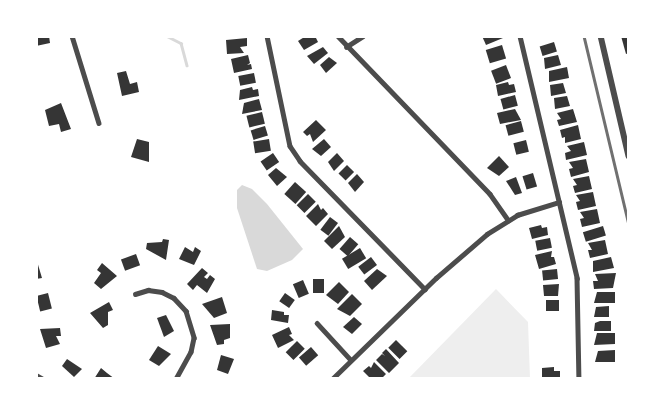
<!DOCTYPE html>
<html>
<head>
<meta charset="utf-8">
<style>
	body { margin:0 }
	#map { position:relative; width:665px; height:415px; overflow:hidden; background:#fff; font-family:Overpass,sans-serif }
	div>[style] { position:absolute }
	.green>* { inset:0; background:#eee }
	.water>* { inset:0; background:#d9d9d9 }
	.stream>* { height:2.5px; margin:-1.25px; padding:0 1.25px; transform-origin:1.25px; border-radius:1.25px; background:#d9d9d9 }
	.building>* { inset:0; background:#353535; transform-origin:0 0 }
	.minor>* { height:4.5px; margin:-2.25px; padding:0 2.25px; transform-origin:2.25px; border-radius:2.25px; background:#4c4c4c }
	.tertiary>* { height:5.5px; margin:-2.75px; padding:0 2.75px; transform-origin:2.75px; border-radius:2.75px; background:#4c4c4c }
	.rail>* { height:2.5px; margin:-1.25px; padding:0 1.25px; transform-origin:1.25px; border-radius:1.25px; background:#707070 }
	span { translate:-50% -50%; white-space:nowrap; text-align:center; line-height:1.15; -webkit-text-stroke:5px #fff; paint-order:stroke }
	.frame { position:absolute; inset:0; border:38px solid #fff; pointer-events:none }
</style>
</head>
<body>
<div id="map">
	<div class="green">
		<i style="clip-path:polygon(496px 289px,528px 322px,530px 379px,408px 379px)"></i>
	</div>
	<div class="water">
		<i style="clip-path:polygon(242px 185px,252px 189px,267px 204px,303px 249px,292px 260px,267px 271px,257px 269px,237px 208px,237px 190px)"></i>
	</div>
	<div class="stream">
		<i style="left:167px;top:36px;width:16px;rotate:27deg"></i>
		<i style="left:181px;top:43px;width:23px;rotate:75deg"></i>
	</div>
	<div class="building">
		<i style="clip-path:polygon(36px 36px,49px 36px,50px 43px,36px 46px)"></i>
		<i style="clip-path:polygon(306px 36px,315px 36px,318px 42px,304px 50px,298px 41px)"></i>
		<i style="clip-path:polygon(482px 36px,502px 36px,503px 38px,486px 45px)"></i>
		<i style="clip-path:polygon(621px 36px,629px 36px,629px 53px,626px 54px)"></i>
		<i style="clip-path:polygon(247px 38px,247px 46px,240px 47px,244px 53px,227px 54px,226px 40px)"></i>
		<i style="left:554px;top:42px;width:10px;height:15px;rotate:73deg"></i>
		<i style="left:502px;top:45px;width:14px;height:17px;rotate:73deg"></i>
		<i style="clip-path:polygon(323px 47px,328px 53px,314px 64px,307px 56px)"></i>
		<i style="clip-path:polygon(248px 55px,250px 63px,247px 65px,251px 64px,252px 69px,234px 73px,231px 59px)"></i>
		<i style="clip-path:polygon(558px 55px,561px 65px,545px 69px,544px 58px)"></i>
		<i style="clip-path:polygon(329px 57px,337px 63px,326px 73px,320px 65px)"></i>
		<i style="left:506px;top:65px;width:14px;height:16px;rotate:69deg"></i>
		<i style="clip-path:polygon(567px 67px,569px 78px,549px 82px,549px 71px)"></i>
		<i style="clip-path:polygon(126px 71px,130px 84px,137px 82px,139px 92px,122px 96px,117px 73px)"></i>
		<i style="left:254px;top:73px;width:10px;height:16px;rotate:79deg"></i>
		<i style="clip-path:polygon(508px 82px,509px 85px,514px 84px,516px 92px,498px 96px,496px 85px)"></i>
		<i style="clip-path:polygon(563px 83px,566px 93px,551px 96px,550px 85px)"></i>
		<i style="clip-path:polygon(252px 87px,253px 90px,258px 89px,259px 96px,239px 100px,240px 90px)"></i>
		<i style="left:515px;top:95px;width:11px;height:15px;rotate:75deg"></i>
		<i style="clip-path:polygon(567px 96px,570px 106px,555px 109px,554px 98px)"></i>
		<i style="clip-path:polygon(259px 99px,262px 110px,242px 114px,244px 103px)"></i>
		<i style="clip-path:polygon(61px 103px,71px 129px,61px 132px,59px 124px,49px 126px,45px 110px)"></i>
		<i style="clip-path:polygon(515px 109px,521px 120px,500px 124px,497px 113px)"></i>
		<i style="clip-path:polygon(573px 109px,577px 122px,559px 126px,557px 120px,561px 119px,557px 113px)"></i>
		<i style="left:262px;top:112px;width:12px;height:16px;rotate:76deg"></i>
		<i style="clip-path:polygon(316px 120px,326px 130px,313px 142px,310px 134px,307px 136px,303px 132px)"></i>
		<i style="left:521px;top:121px;width:11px;height:16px;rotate:75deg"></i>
		<i style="clip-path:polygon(578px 125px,581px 139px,565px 143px,565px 137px,562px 138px,560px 130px)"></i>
		<i style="left:265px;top:126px;width:10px;height:15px;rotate:73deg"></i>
		<i style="clip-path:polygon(137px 139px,149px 142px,149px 162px,131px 157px)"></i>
		<i style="left:269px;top:139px;width:12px;height:16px;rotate:81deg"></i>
		<i style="clip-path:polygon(324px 139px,331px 147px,321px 156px,312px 149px)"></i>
		<i style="left:526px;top:140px;width:12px;height:13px;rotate:76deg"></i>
		<i style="clip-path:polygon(584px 142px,587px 155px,566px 160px,565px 153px,571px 151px,567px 146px)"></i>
		<i style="left:273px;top:153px;width:11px;height:15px;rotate:56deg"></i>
		<i style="clip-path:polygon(337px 153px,344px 161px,334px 171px,328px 162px)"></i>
		<i style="clip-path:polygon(499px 156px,509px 167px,499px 176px,487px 168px)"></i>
		<i style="clip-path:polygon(586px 159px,589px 172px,571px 177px,569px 169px,573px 168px,569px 162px)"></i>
		<i style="left:347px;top:165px;width:10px;height:12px;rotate:45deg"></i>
		<i style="clip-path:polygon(276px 168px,287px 177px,277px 186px,268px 175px)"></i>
		<i style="left:533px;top:173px;width:14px;height:11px;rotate:73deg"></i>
		<i style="clip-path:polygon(357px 174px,364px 182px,355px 192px,348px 183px)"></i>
		<i style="clip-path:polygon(589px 176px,592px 189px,575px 193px,573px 186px,577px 185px,573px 179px)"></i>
		<i style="clip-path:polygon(516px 177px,522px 193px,515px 195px,506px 181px)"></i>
		<i style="left:295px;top:182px;width:15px;height:16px;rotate:42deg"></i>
		<i style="clip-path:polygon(593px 192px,596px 206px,578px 210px,576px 202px,580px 201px,576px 195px)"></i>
		<i style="left:308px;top:194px;width:11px;height:16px;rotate:45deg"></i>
		<i style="clip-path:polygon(318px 204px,321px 210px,323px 208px,328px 214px,316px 226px,306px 216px)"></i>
		<i style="clip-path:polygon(597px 209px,600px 223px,582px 227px,580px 219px,584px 218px,580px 212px)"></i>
		<i style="left:330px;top:217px;width:10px;height:16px;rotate:37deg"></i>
		<i style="clip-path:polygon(541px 225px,542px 228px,547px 227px,548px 235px,532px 239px,529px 228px)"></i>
		<i style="clip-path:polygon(339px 226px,345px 237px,332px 249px,324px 241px)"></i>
		<i style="left:603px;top:226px;width:10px;height:21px;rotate:73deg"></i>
		<i style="left:350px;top:237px;width:11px;height:16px;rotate:41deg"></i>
		<i style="left:550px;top:238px;width:10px;height:15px;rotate:79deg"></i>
		<i style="clip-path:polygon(163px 239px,169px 240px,166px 260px,146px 249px,147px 243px,162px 242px)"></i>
		<i style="clip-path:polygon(605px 240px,608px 254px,590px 258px,588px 250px,592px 250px,588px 243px)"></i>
		<i style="clip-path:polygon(185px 247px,193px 252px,195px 247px,201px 251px,194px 265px,179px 259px)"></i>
		<i style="left:360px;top:248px;width:12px;height:21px;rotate:59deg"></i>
		<i style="clip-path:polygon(552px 251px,551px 257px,554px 257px,556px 264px,539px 269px,535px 255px)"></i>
		<i style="left:136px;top:254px;width:12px;height:16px;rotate:70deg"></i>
		<i style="left:371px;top:257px;width:10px;height:16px;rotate:53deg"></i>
		<i style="clip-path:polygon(611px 257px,614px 268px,593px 272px,593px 261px)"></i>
		<i style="clip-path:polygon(36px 258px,42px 278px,36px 279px)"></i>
		<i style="clip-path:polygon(102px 263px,117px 276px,101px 289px,94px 283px,101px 273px,97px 270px)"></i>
		<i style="clip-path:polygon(202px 268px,208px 273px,204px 277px,207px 279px,210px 275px,215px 279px,207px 293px,197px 285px,193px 290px,187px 284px)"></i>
		<i style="clip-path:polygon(377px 269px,387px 276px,372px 290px,364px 281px)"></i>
		<i style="left:557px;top:269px;width:10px;height:15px;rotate:84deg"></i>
		<i style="clip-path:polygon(616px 273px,613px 288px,594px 289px,593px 281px,598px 281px,595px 274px)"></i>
		<i style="left:313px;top:279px;width:11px;height:14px"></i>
		<i style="left:303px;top:280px;width:15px;height:11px;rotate:67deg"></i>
		<i style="clip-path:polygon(339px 282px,349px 292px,338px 304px,326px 295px)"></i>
		<i style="clip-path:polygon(559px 284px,558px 296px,544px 296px,543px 285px)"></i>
		<i style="clip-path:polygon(597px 292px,615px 292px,615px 303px,594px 303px)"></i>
		<i style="left:48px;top:293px;width:16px;height:12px;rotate:76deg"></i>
		<i style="left:285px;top:293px;width:12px;height:10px;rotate:35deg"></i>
		<i style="clip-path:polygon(352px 294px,362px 304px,350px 316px,337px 309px)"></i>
		<i style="clip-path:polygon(222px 297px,227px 313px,214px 318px,202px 304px)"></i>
		<i style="left:546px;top:300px;width:13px;height:11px"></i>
		<i style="clip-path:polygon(109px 302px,113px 310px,108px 312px,108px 325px,103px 328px,90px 313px)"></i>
		<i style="clip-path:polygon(609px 306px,609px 317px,594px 317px,596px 307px)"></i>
		<i style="clip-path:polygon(272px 310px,284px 312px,284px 315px,289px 315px,288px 323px,271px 320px)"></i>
		<i style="clip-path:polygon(166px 315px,174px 331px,164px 337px,157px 318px)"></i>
		<i style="clip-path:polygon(354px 317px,362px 324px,352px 334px,343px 327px)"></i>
		<i style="clip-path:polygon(600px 321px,611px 321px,611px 331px,594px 331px,595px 323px)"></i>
		<i style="clip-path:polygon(230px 324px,230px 338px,224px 340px,224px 344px,217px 345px,210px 325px)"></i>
		<i style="clip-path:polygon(289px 327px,292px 334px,289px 335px,294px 340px,278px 348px,272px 335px)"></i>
		<i style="clip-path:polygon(60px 328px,61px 336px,56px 336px,60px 344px,46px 348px,40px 329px)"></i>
		<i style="clip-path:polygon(597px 333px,615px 333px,615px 344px,594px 345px)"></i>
		<i style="left:396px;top:340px;width:16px;height:11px;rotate:45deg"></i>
		<i style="left:297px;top:341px;width:11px;height:16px;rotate:45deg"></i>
		<i style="clip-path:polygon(158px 346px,171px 354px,159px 366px,149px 360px)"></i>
		<i style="left:311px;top:347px;width:11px;height:16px;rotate:49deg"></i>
		<i style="clip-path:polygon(386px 349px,399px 363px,389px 373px,376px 360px,382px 354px,385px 356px,382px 353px)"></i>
		<i style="clip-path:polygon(615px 350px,615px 362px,595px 362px,598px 351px)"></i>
		<i style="clip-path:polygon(221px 355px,234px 359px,228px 374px,217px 370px)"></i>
		<i style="clip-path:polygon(67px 359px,82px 369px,74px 377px,62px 366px)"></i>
		<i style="clip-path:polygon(374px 362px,386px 374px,381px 379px,371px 379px,363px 371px,369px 366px,371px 368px)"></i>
		<i style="clip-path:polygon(554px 367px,554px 371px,560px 371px,560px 378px,542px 378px,542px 368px)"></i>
		<i style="clip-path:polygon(101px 368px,107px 373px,115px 379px,94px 379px)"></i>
	</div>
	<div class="minor">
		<i style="left:72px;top:36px;width:91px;rotate:72.8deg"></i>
		<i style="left:267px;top:36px;width:112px;rotate:78.2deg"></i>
		<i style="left:290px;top:146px;width:18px;rotate:56deg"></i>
		<i style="left:300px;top:161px;width:179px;rotate:45.7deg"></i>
		<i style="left:338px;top:36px;width:219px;rotate:46.1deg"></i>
		<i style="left:490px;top:194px;width:32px;rotate:55deg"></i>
		<i style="left:520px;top:36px;width:249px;rotate:76.7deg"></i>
		<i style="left:577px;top:278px;width:101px;rotate:88.9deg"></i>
		<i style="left:346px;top:47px;width:20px;rotate:-33deg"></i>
		<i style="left:135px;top:294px;width:14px;rotate:-17deg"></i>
		<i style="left:148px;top:290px;width:14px;rotate:8deg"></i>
		<i style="left:162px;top:292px;width:13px;rotate:27deg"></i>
		<i style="left:174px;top:298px;width:18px;rotate:47deg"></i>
		<i style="left:186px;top:311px;width:28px;rotate:73deg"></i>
		<i style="left:194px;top:338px;width:14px;rotate:102deg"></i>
		<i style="left:191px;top:352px;width:31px;rotate:119deg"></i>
		<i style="left:317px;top:323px;width:50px;rotate:47.4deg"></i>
		<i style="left:36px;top:375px;width:8px;rotate:30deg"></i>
		<i style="left:332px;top:379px;width:145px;rotate:-44.2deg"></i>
		<i style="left:436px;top:278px;width:67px;rotate:-40.8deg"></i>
		<i style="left:487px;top:234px;width:36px;rotate:-32deg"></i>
		<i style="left:517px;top:215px;width:44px;rotate:-17.2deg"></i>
	</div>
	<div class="tertiary">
		<i style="left:601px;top:36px;width:123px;rotate:76.9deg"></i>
	</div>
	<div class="rail">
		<i style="left:584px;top:36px;width:194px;rotate:76.6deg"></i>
	</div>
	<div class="frame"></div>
</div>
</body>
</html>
